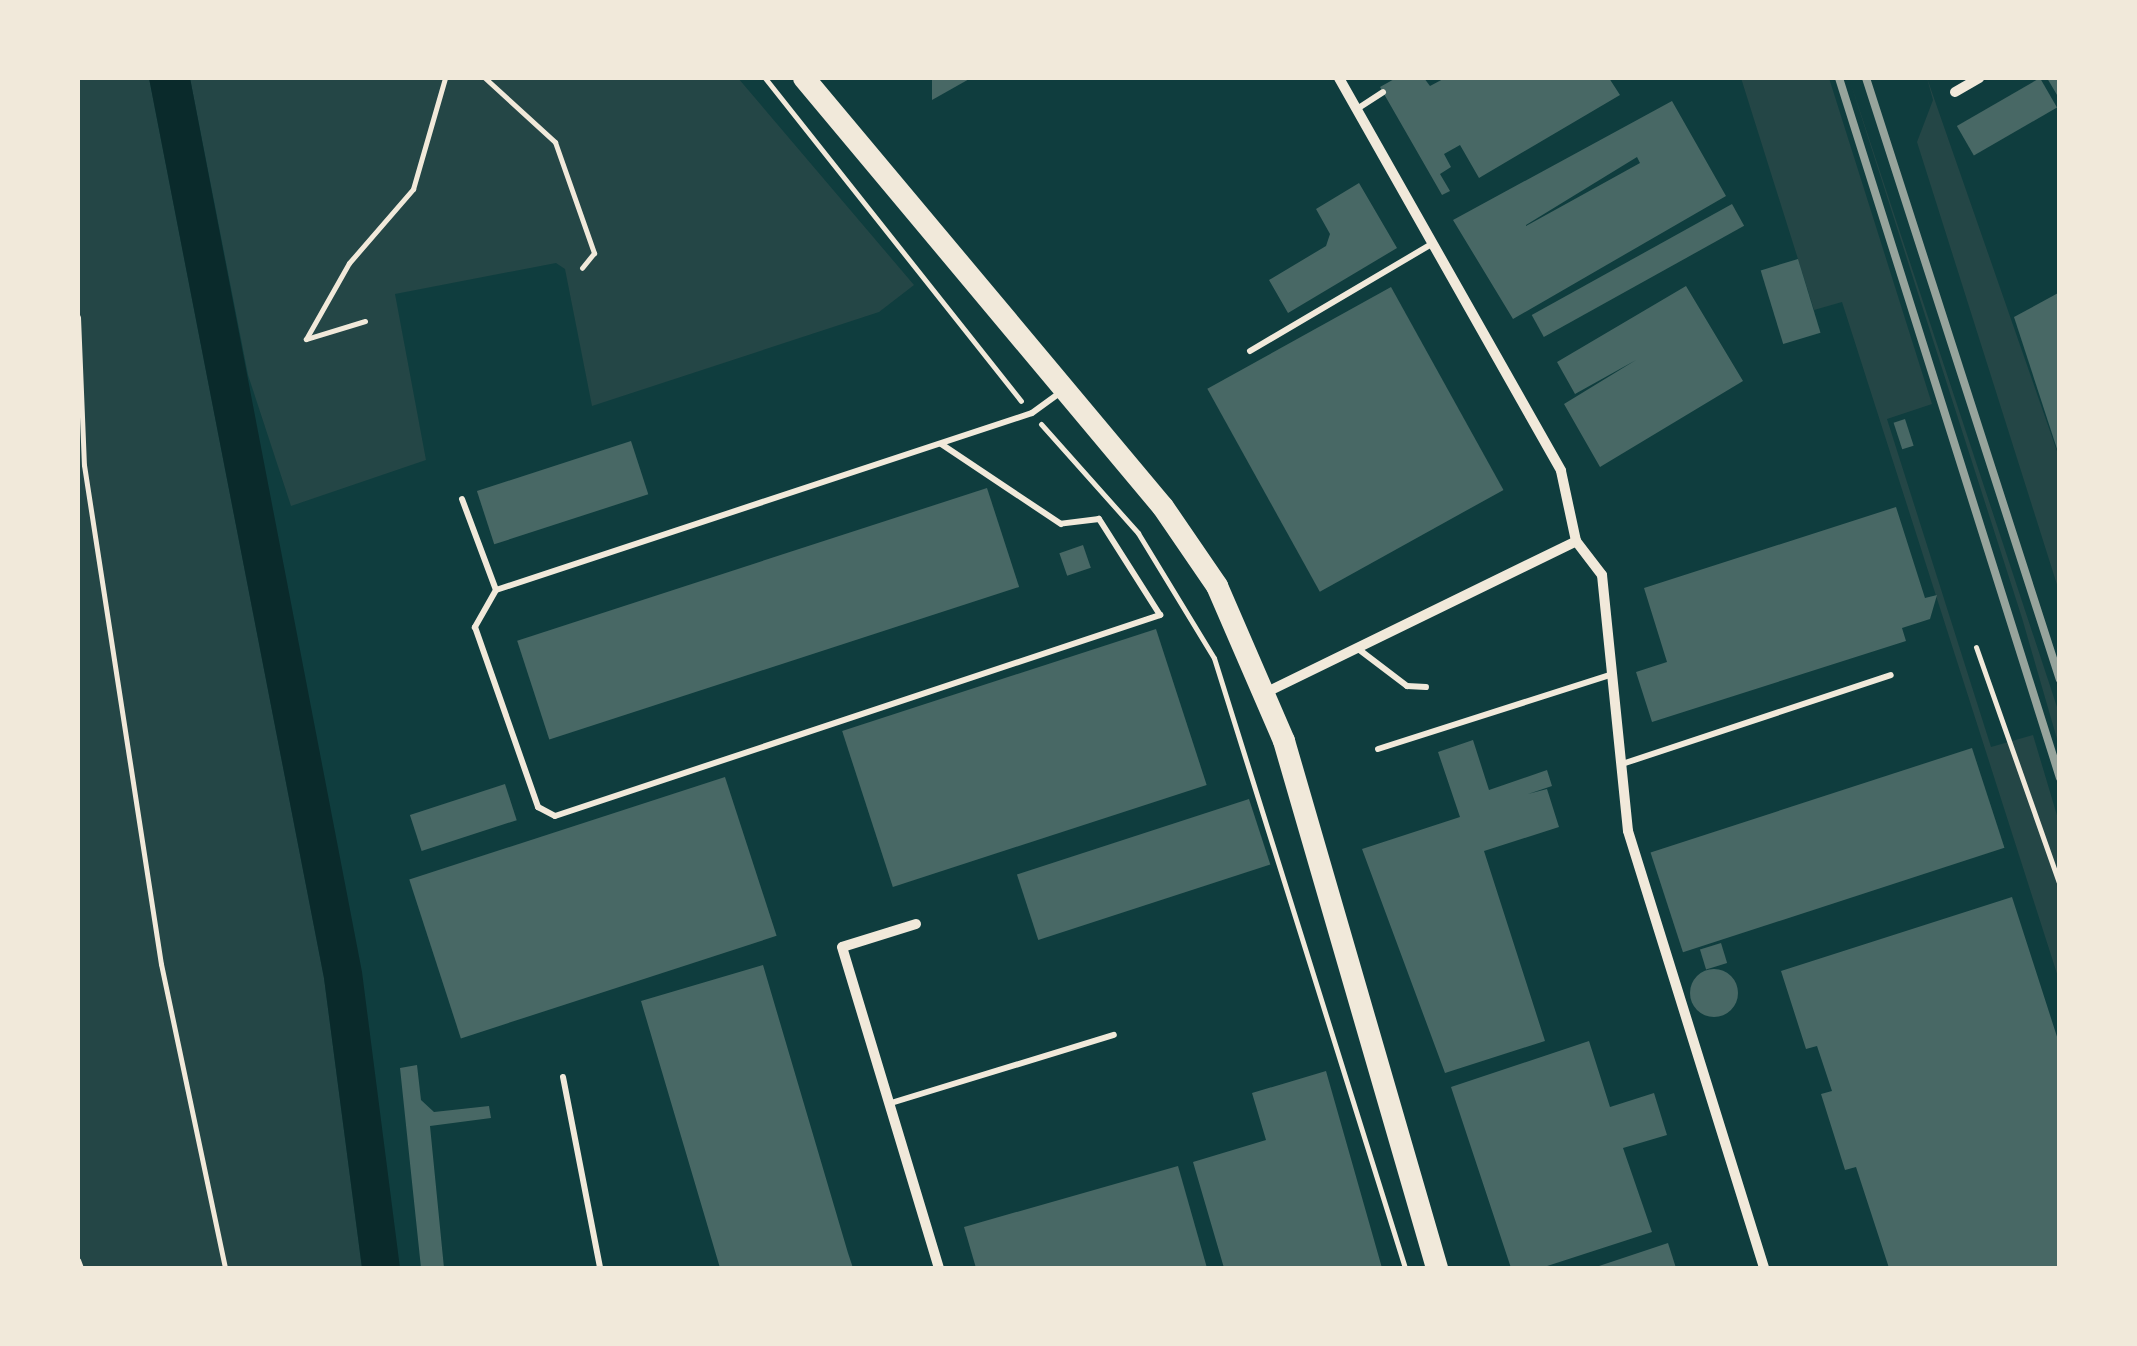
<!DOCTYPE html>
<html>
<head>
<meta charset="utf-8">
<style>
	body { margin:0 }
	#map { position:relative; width:2137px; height:1346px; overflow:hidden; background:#0f3d3e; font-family:Rubik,sans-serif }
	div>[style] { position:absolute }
	.green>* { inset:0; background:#244646 }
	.water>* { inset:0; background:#0a2a2b }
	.building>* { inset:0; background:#486865; transform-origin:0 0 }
	.round { border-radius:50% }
	.path>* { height:5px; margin:-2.5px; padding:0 2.5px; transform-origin:2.5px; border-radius:2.5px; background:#f1e9da }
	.service>* { height:6px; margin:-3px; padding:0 3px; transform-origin:3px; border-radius:3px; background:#f1e9da }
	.minor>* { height:10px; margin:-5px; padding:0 5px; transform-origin:5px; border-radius:5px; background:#f1e9da }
	.primary>* { height:22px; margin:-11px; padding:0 11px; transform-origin:11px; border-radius:11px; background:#f1e9da }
	.rail>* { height:8px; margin:-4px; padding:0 4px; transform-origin:4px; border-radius:4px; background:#97a49c }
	span { translate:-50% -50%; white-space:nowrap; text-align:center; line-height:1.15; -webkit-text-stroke:8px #f1e9da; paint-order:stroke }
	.frame { position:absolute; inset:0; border:80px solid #f1e9da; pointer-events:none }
</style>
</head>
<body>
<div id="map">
	<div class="green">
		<i style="clip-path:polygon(78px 78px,149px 78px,324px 978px,362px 1268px,78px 1268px)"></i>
		<i style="clip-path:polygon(190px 78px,738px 78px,914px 285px,879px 312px,592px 406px,565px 269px,556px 263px,395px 294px,426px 460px,291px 506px,248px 375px)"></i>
		<i style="clip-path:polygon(1741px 78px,1829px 78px,1932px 404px,1887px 419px,1991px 747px,2033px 735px,2059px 822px,2059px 980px,1842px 302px,1814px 310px)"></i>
		<i style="clip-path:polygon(1849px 78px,2059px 713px,2059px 746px,2022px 618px)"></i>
		<i style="clip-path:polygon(1927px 78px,2059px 457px,2059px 591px,1917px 142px,1933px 100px)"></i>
	</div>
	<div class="water">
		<i style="clip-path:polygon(149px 78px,190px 78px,362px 972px,400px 1268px,362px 1268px,324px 978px)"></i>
	</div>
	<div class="building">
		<i style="clip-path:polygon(932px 78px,971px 78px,932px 100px)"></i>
		<i style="clip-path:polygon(1396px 78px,1424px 78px,1430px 86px,1445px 78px,1609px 78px,1620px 95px,1479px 178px,1460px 145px,1444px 154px,1451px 167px,1440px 174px,1450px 191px,1442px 195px,1380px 87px)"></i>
		<i style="left:2040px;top:78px;width:34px;height:96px;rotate:60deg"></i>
		<i style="clip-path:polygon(2047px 78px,2060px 78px,2060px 100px)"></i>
		<i style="clip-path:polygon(evenodd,1672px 101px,1726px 196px,1513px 319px,1453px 220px,1672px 101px,1637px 157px,1640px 163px,1526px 226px,1526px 225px,1637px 157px)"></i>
		<i style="clip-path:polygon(1359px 183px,1397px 248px,1288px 313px,1269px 280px,1326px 246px,1330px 234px,1316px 209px)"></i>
		<i style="left:1732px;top:204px;width:25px;height:229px;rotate:61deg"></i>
		<i style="left:1798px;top:259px;width:77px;height:39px;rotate:73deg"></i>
		<i style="clip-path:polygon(1686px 286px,1743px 381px,1600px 467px,1564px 404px,1636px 360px,1575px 394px,1557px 362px)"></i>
		<i style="left:1391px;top:287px;width:232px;height:210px;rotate:61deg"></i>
		<i style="clip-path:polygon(2060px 292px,2060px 454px,2059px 455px,2014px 317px)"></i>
		<i style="left:1905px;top:419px;width:28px;height:12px;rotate:72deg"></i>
		<i style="left:631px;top:441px;width:56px;height:162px;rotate:72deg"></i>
		<i style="left:987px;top:488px;width:104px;height:494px;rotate:72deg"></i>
		<i style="clip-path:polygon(1896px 507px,1925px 598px,1937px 595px,1930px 619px,1902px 628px,1906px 641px,1652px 722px,1636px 672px,1667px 662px,1644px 588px)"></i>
		<i style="left:1083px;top:545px;width:24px;height:25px;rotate:71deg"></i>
		<i style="left:1156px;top:629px;width:164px;height:330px;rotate:72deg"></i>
		<i style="clip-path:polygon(1473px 740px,1489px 790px,1547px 770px,1552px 786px,1528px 794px,1547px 789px,1559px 827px,1484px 851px,1545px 1041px,1445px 1073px,1362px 849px,1460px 817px,1438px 752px)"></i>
		<i style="left:1972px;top:748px;width:105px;height:338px;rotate:72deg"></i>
		<i style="left:725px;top:777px;width:167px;height:332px;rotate:72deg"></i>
		<i style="left:505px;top:784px;width:38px;height:100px;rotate:72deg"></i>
		<i style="left:1249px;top:799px;width:69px;height:244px;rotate:72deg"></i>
		<i style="clip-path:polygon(2012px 897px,2060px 1046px,2060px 1268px,1889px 1268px,1856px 1167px,1845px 1170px,1821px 1094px,1832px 1091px,1817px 1046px,1806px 1049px,1781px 971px)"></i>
		<i style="left:1721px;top:943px;width:21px;height:22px;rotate:73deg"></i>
		<i style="clip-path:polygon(763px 965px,848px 1253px,853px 1268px,720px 1268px,641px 1001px)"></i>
		<i class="round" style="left:1690px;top:969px;width:48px;height:48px"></i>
		<i style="clip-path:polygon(1589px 1041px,1610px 1107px,1654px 1093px,1667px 1135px,1623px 1148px,1652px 1232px,1541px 1268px,1511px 1268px,1451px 1087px)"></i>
		<i style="clip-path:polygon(417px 1065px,421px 1100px,434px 1112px,489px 1106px,491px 1118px,430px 1126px,444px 1268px,421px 1268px,400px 1068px)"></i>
		<i style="clip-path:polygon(1326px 1071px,1382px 1268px,1224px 1268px,1193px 1162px,1266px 1140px,1252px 1093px)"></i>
		<i style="clip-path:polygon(1178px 1166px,1207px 1268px,976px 1268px,964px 1227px)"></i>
		<i style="clip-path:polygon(1668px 1243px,1676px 1268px,1593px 1268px)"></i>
	</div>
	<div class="path">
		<i style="left:485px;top:78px;width:95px;rotate:42.4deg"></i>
		<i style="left:555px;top:142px;width:118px;rotate:70.6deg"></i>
		<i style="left:594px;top:253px;width:19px;rotate:129deg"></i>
		<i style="left:765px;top:78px;width:412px;rotate:51.6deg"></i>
		<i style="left:78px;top:317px;width:148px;rotate:87.7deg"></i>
		<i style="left:84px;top:465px;width:505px;rotate:81.23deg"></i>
		<i style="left:161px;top:964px;width:311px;rotate:78.1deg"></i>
		<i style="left:365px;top:321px;width:62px;rotate:163deg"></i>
		<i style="left:306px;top:339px;width:87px;rotate:-60.5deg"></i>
		<i style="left:349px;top:263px;width:98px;rotate:-49.1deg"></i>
		<i style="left:413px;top:189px;width:116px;rotate:-73.9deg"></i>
		<i style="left:1041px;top:424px;width:146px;rotate:48.3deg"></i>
		<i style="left:1138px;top:533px;width:146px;rotate:58.7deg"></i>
		<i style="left:1214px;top:658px;width:639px;rotate:72.61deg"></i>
		<i style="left:1976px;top:647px;width:253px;rotate:70.6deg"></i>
		<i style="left:78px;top:1260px;width:9px;rotate:69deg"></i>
	</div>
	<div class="service">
		<i style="left:1357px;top:109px;width:31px;rotate:-33deg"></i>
		<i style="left:1250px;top:351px;width:211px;rotate:-30.5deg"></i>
		<i style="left:462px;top:499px;width:97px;rotate:69.5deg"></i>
		<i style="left:496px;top:590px;width:564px;rotate:-18.27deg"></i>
		<i style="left:1032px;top:413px;width:37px;rotate:-36deg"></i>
		<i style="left:496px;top:590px;width:43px;rotate:119.6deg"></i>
		<i style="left:475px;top:627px;width:191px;rotate:70.7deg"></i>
		<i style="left:538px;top:807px;width:19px;rotate:28deg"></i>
		<i style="left:555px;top:816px;width:638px;rotate:-18.38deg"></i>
		<i style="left:1160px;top:615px;width:114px;rotate:-122.4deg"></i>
		<i style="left:1099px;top:519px;width:38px;rotate:173deg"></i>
		<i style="left:1061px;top:524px;width:144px;rotate:-146.3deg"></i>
		<i style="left:1357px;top:648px;width:63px;rotate:37.2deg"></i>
		<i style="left:1407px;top:686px;width:19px;rotate:3deg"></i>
		<i style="left:1378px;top:749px;width:247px;rotate:-17.7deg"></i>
		<i style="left:1622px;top:764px;width:283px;rotate:-18.3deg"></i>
		<i style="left:563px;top:1077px;width:195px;rotate:79deg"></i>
		<i style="left:891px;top:1103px;width:233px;rotate:-17deg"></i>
	</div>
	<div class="minor">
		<i style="left:1339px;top:78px;width:451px;rotate:60.5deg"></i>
		<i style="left:1561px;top:471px;width:72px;rotate:77.9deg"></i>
		<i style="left:1576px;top:541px;width:43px;rotate:52.6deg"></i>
		<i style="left:1602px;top:575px;width:257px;rotate:84.2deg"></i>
		<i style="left:1628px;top:831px;width:458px;rotate:72.7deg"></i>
		<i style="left:1955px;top:92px;width:28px;rotate:-30deg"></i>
		<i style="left:1267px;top:692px;width:344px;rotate:-26deg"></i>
		<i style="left:916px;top:924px;width:77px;rotate:162.7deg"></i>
		<i style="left:842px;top:947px;width:335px;rotate:73.2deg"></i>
	</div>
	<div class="primary">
		<i style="left:804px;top:78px;width:559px;rotate:50.08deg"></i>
		<i style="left:1163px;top:507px;width:96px;rotate:55.6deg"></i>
		<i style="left:1217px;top:586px;width:169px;rotate:66.6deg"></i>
		<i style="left:1284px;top:741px;width:549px;rotate:73.81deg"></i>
	</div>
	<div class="rail">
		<i style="left:1839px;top:78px;width:734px;rotate:72.48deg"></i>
		<i style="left:1866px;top:78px;width:632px;rotate:72.14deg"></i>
	</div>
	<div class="frame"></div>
</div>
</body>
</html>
